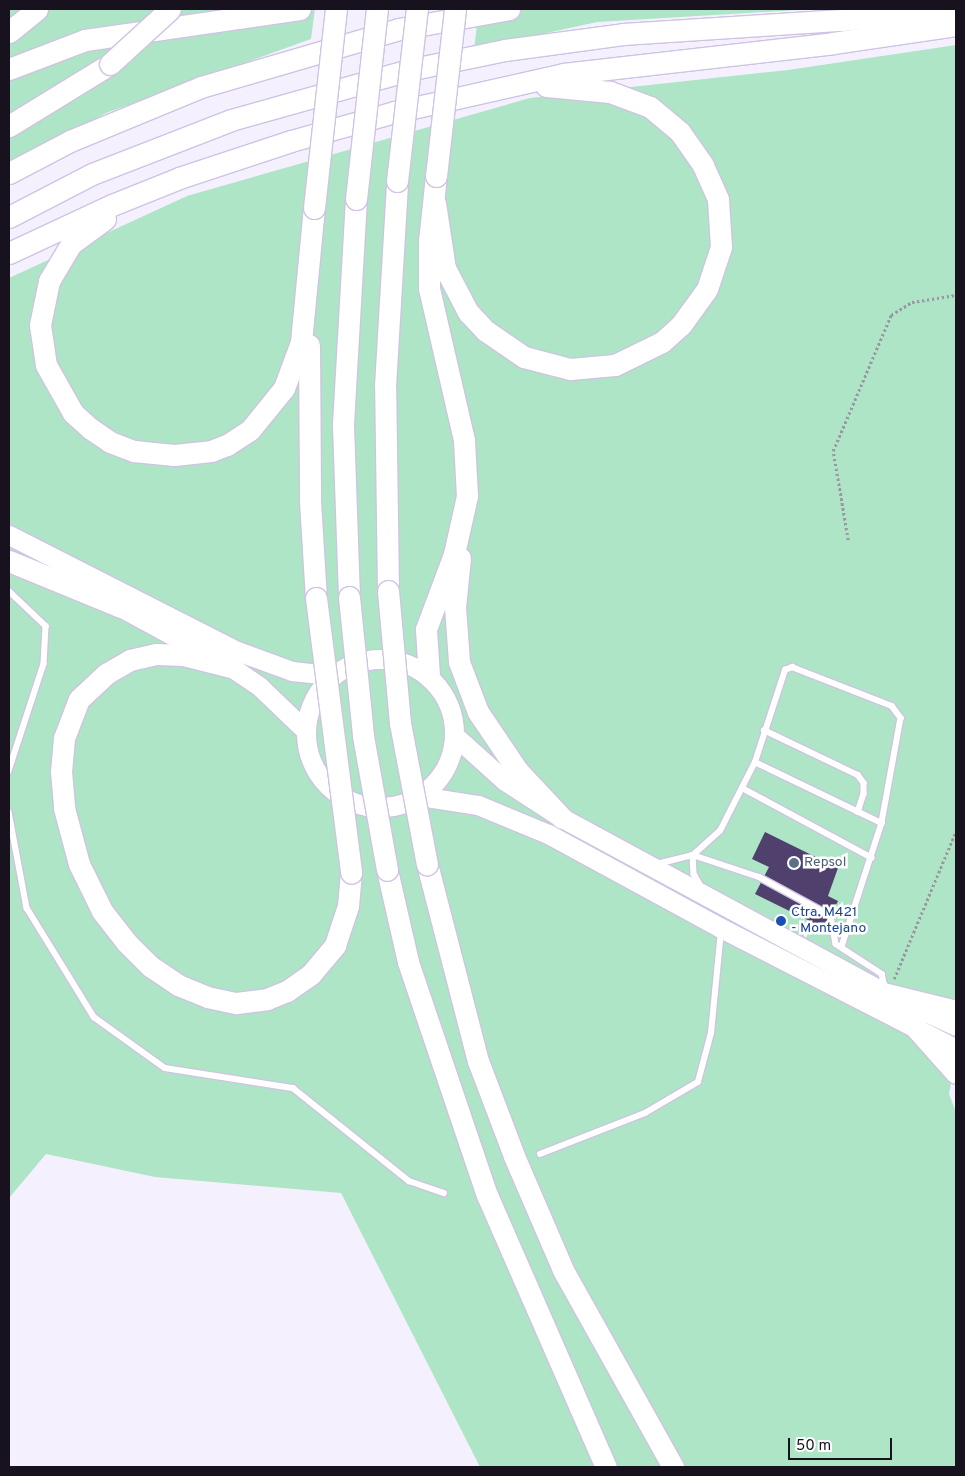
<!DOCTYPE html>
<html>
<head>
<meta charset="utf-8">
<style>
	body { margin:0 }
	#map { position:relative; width:965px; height:1476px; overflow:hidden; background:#f5f0fd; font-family:Overpass,sans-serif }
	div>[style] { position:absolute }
	.green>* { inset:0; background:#aee5c6 }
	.building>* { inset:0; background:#4f406d }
	.path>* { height:2.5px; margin-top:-1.25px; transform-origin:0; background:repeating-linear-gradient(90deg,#9b96a2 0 2.5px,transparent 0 5px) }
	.roads { filter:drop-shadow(1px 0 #cfc3e3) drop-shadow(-1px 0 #cfc3e3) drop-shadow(0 1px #cfc3e3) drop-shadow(0 -1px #cfc3e3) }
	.lane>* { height:5.5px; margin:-2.75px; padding:0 2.75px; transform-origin:2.75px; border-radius:2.75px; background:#fff }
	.primary>* { height:19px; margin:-9.5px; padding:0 9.5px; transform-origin:9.5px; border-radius:9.5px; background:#fff }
	.primary>.ring { margin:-9.5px; padding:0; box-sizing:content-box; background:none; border:19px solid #fff; border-radius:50% }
	.highway>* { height:21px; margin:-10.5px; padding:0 10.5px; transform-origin:10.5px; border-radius:10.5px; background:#fff }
	.bridges { filter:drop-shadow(1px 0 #cfc3e3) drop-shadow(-1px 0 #cfc3e3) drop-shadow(0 1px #cfc3e3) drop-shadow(0 -1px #cfc3e3) }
	.highway-bridge>* { height:21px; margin:-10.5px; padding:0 10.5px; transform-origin:10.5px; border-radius:10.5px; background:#fff }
	.dots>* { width:14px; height:14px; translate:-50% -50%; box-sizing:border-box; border:2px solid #fff; border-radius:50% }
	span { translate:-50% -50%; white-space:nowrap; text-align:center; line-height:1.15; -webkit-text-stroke:5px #fff; paint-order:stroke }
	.service-label { font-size:14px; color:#4e5e75 }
	.left { translate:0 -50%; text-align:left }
	.transit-label { font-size:14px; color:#164399 }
	.frame { position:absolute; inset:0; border:10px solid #17121d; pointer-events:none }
	.scale { position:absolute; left:788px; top:1438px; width:104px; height:22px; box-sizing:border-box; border:2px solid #17121d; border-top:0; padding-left:6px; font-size:15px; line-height:18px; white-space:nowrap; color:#17121d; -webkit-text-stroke:4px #fff; paint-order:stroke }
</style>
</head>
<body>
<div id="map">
	<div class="green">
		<i style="clip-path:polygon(9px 9px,315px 9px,311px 39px,106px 113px,9px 166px)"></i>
		<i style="clip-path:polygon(479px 9px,815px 9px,597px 22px,474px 49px)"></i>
		<i style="clip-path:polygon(956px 45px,956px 1058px,949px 1094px,956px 1112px,956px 1467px,480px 1467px,341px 1193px,155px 1177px,46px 1154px,9px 1198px,9px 278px,187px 196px,530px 98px,788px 70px)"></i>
	</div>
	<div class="building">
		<i style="clip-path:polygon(765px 832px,838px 868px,828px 896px,838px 901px,824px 928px,755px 894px,769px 867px,752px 859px)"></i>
	</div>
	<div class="path">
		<i style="left:848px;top:540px;width:90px;rotate:-99.6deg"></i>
		<i style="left:833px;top:451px;width:148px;rotate:-66.9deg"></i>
		<i style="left:891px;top:315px;width:25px;rotate:-32deg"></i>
		<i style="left:912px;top:302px;width:45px;rotate:-9deg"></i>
		<i style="left:894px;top:979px;width:160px;rotate:-67.3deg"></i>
	</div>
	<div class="roads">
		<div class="lane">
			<i style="left:9px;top:591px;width:51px;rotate:43.4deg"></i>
			<i style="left:46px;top:626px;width:38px;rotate:93deg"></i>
			<i style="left:44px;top:664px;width:113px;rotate:108.1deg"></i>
			<i style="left:764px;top:730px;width:104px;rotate:25.6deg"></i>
			<i style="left:858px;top:775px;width:10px;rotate:53deg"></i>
			<i style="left:864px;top:783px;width:11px;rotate:90deg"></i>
			<i style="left:864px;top:794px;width:19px;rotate:108deg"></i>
			<i style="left:755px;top:762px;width:141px;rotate:25.7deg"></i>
			<i style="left:744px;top:789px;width:145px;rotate:28.3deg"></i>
			<i style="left:9px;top:812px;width:98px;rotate:79.4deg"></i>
			<i style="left:27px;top:908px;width:128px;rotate:58.4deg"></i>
			<i style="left:94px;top:1017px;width:87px;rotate:35.7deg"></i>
			<i style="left:165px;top:1068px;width:130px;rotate:8.9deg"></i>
			<i style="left:293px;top:1088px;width:149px;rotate:38.7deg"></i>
			<i style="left:409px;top:1181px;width:37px;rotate:19deg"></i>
			<i style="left:693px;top:855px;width:70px;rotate:18.4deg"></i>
			<i style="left:759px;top:877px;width:82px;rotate:28.4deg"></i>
			<i style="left:831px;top:916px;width:28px;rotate:80deg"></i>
			<i style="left:836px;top:944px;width:55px;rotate:33.1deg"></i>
			<i style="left:882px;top:974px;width:13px;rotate:77deg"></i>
			<i style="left:693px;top:855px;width:19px;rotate:87deg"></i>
			<i style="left:694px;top:874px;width:14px;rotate:60deg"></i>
			<i style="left:657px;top:864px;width:37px;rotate:-14deg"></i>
			<i style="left:693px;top:855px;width:36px;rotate:-42deg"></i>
			<i style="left:720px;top:831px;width:77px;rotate:-63.1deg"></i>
			<i style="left:755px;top:762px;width:97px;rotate:-71.9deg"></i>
			<i style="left:785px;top:670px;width:8px;rotate:-23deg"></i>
			<i style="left:792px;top:667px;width:107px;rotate:21.3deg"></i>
			<i style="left:892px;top:706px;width:15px;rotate:53deg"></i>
			<i style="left:901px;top:718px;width:107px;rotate:100.3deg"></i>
			<i style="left:882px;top:823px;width:130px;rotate:107.9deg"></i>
			<i style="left:540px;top:1154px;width:113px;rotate:-21.3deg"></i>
			<i style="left:645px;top:1113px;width:61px;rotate:-30.3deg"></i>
			<i style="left:698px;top:1082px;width:51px;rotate:-75.1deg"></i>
			<i style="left:711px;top:1033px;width:102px;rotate:-84.4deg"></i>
		</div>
		<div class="primary">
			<i style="left:9px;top:535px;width:256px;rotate:27deg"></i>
			<i style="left:237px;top:651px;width:59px;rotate:20deg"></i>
			<i style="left:292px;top:671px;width:39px;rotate:6deg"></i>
			<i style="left:107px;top:600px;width:141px;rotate:28.4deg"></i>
			<i style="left:231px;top:667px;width:34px;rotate:34deg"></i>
			<i style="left:259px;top:686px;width:65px;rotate:43.8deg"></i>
			<i class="ring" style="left:306px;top:659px;width:129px;height:129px"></i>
			<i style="left:455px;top:736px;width:67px;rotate:42deg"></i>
			<i style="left:505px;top:781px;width:68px;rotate:33deg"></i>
			<i style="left:562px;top:818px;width:370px;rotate:28.4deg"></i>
			<i style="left:887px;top:994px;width:76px;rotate:24.9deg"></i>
			<i style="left:420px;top:796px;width:59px;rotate:8.8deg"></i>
			<i style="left:478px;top:805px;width:76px;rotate:22.5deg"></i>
			<i style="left:548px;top:834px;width:197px;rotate:28.5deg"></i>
			<i style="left:721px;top:928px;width:264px;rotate:27.2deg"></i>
		</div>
		<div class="highway">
			<i style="left:9px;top:32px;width:36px;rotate:-39deg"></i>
			<i style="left:9px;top:69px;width:81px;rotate:-20.9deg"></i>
			<i style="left:85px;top:40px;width:217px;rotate:-8.2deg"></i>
			<i style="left:9px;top:126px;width:119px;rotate:-31.5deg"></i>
			<i style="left:9px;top:173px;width:69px;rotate:-27.7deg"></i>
			<i style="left:70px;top:141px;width:142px;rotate:-22.4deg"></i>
			<i style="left:201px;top:87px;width:206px;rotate:-16.3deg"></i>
			<i style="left:399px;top:29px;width:112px;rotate:-10.3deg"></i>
			<i style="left:435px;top:203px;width:66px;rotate:81.3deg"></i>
			<i style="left:445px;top:268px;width:50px;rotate:62.4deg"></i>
			<i style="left:468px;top:312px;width:26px;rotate:47deg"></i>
			<i style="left:486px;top:331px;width:46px;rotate:34.4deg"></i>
			<i style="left:524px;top:357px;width:48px;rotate:14.6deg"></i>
			<i style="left:570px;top:369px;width:45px;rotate:-5.1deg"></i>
			<i style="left:615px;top:365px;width:52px;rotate:-26.1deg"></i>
			<i style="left:662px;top:342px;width:25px;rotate:-42deg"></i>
			<i style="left:681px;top:325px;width:44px;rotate:-54.2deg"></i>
			<i style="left:707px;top:289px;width:44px;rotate:-71.6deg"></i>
			<i style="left:721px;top:247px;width:48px;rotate:-93.6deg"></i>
			<i style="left:718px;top:199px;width:37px;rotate:-114deg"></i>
			<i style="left:703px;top:165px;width:40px;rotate:-124.9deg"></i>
			<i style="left:680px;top:132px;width:39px;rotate:-140deg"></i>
			<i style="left:650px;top:107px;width:43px;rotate:-159.4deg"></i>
			<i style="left:610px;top:92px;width:64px;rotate:-174.6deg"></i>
			<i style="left:9px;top:217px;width:93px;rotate:-27.4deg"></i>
			<i style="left:92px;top:174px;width:149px;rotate:-21.2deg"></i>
			<i style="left:231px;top:120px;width:189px;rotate:-15.7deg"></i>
			<i style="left:413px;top:69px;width:94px;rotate:-11.7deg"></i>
			<i style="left:505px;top:50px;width:119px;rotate:-7.7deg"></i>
			<i style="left:623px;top:34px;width:219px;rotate:-3.7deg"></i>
			<i style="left:842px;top:20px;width:110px;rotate:-5.8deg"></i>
			<i style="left:105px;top:219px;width:42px;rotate:143.7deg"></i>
			<i style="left:71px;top:244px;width:43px;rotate:120.7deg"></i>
			<i style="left:49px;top:281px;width:45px;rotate:101.6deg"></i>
			<i style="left:40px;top:325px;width:40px;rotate:81.5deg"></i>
			<i style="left:46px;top:365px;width:55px;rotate:60.6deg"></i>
			<i style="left:73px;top:413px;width:24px;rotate:42deg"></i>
			<i style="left:91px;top:429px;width:23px;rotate:34deg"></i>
			<i style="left:110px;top:442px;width:26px;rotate:21deg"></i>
			<i style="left:134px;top:451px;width:40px;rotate:5.7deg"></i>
			<i style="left:174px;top:455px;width:37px;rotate:-6deg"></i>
			<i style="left:211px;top:451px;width:17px;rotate:-21deg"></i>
			<i style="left:227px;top:445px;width:27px;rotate:-33deg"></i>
			<i style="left:250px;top:430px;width:54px;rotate:-51deg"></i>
			<i style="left:284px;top:388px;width:49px;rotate:-69.7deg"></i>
			<i style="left:301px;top:342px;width:135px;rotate:-84.5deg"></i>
			<i style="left:9px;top:253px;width:114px;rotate:-25deg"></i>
			<i style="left:112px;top:205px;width:72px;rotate:-21.9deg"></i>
			<i style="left:179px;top:178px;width:118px;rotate:-18.3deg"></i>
			<i style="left:291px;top:141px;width:108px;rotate:-15.6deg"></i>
			<i style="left:395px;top:112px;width:172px;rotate:-12.7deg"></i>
			<i style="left:563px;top:74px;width:272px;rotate:-6.5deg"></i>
			<i style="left:833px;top:43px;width:124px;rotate:-8.3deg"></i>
			<i style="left:309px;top:345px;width:156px;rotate:89.6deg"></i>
			<i style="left:310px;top:501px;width:97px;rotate:86.5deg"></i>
			<i style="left:460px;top:558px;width:49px;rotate:95.8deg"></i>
			<i style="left:455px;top:607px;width:55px;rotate:85.8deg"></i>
			<i style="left:459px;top:662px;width:53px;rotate:69.2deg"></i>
			<i style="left:478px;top:712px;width:71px;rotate:55.9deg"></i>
			<i style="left:518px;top:771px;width:64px;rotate:46.9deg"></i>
			<i style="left:9px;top:561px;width:121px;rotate:22.3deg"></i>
			<i style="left:388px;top:591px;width:205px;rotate:-90.8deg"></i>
			<i style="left:385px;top:386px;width:205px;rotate:-86.6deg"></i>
			<i style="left:349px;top:597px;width:173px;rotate:-92deg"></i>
			<i style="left:343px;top:424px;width:225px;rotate:-86.7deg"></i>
			<i style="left:231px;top:667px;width:49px;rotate:-166deg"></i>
			<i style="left:183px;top:655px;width:27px;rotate:-178deg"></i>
			<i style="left:156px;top:654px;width:27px;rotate:167deg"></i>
			<i style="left:130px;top:660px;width:28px;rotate:150deg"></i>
			<i style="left:106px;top:674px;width:37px;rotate:137deg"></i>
			<i style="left:79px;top:699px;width:42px;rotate:111deg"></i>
			<i style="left:64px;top:738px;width:33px;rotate:95deg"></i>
			<i style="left:61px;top:771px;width:37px;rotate:85deg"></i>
			<i style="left:64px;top:808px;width:58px;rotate:75deg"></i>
			<i style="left:79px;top:864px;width:52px;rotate:63.9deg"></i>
			<i style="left:102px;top:911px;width:39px;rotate:52deg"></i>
			<i style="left:126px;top:942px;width:34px;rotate:45deg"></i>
			<i style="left:150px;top:966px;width:34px;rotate:34deg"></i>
			<i style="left:178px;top:985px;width:31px;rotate:22deg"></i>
			<i style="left:207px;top:997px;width:30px;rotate:12deg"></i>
			<i style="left:236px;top:1003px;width:31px;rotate:-7deg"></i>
			<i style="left:267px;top:999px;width:22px;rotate:-22deg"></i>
			<i style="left:287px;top:991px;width:29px;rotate:-35deg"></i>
			<i style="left:311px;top:974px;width:38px;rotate:-50deg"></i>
			<i style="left:335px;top:945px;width:41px;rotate:-71.6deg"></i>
			<i style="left:348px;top:906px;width:33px;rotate:-85deg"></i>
			<i style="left:429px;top:676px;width:47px;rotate:-93.7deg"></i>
			<i style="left:426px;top:629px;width:80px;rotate:-69.5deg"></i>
			<i style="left:454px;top:554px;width:59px;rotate:-77.4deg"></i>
			<i style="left:467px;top:496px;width:56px;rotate:-93.1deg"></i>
			<i style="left:464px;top:440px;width:156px;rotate:-103deg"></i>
			<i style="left:429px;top:288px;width:47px;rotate:-90deg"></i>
			<i style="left:429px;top:241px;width:65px;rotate:-83.9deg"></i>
			<i style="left:427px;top:864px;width:203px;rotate:75.5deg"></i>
			<i style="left:478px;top:1061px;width:102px;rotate:69.2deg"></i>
			<i style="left:514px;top:1156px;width:124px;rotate:66.7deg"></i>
			<i style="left:563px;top:1270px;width:226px;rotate:60.8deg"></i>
			<i style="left:387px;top:870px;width:94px;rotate:77.1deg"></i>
			<i style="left:408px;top:962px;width:246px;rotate:71.3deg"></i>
			<i style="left:487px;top:1195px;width:297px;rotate:66.4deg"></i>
			<i style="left:887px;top:994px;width:71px;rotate:13.8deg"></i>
			<i style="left:916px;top:1028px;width:60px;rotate:48.4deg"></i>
		</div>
	</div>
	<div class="bridges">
		<div class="highway-bridge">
			<i style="left:110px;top:64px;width:81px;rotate:-42.5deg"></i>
			<i style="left:436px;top:176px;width:168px;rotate:-83.5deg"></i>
			<i style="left:397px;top:181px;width:173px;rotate:-83.4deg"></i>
			<i style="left:356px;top:199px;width:191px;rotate:-83.7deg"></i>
			<i style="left:314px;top:208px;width:200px;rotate:-83.7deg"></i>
			<i style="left:388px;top:591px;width:133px;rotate:84.8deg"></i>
			<i style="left:400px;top:723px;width:144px;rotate:79.2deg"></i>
			<i style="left:349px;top:597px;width:140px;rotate:84.2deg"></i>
			<i style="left:363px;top:736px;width:136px;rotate:79.8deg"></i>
			<i style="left:316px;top:598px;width:277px;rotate:82.7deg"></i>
		</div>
	</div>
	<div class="dots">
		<i style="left:794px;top:863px;background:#5c6f8a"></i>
		<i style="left:781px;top:921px;background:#1a4fb4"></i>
	</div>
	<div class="service-label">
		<span class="left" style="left:804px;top:863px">Repsol</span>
	</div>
	<div class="transit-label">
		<span class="left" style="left:791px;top:921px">Ctra. M421<br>- Montejano</span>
	</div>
	<div class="frame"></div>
	<div class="scale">50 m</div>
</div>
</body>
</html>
